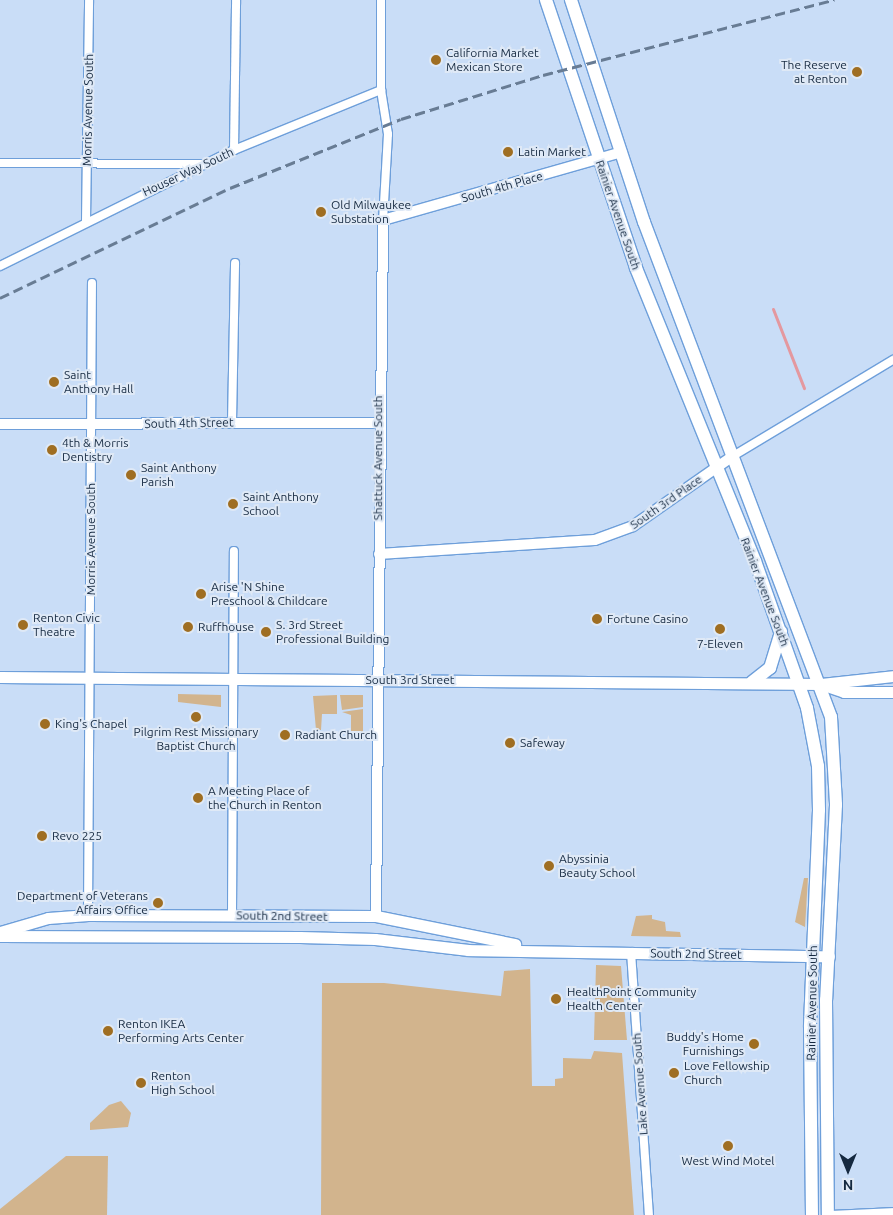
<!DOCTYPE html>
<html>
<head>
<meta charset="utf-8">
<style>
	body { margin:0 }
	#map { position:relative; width:893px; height:1215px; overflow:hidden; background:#c9ddf7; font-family:Ubuntu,sans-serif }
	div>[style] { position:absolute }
	.green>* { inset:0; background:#d2b48d }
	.stream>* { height:3px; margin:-1.5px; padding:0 1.5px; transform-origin:1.5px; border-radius:1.5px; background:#e4989f }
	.roads { filter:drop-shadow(1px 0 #6e9fda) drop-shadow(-1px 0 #6e9fda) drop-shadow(0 1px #6e9fda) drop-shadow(0 -1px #6e9fda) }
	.minor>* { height:8px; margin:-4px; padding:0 4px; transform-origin:4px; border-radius:4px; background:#fff }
	.tertiary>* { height:10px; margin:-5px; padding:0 5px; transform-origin:5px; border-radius:5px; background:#fff }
	.secondary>* { height:11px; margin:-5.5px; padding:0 5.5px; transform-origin:5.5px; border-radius:5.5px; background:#fff }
	.primary>* { height:12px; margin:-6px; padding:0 6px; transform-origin:6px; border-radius:6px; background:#fff }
	.rail>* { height:3px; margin-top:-1.5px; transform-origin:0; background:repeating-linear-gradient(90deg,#687c94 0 10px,transparent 0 15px) }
	.dots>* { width:14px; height:14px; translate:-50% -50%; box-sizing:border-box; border:2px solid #dfe9f6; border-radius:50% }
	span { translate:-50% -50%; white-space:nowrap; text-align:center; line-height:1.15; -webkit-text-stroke:4px #dfe9f6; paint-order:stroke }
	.poi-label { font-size:12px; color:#152940 }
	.left { translate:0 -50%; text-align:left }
	.right { translate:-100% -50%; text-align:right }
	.street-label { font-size:12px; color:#152940 }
	.north { position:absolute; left:823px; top:1145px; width:50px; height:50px; -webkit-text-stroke:4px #dfe9f6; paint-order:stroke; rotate:180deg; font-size:14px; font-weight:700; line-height:20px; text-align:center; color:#152940 }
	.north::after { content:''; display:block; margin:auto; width:18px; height:22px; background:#152940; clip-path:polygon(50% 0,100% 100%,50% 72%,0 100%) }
</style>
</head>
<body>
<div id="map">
	<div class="green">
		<i style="clip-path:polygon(178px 694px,221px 695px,221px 707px,178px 702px)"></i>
		<i style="clip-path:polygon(337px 695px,337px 714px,322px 714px,321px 730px,316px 730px,313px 696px)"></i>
		<i style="clip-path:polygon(340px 695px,363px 695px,363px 707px,342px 710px)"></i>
		<i style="clip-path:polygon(363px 709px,363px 741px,360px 741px,360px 731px,351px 731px,351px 715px,342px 712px)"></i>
		<i style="clip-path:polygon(804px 878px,808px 878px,805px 927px,795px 922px)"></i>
		<i style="clip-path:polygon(652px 915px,652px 919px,665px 922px,666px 931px,680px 932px,681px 937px,631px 936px,636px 916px)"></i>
		<i style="clip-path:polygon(596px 965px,621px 966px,627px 1040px,594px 1040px)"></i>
		<i style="clip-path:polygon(530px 969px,532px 1086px,555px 1086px,555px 1079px,563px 1078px,563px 1058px,591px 1059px,594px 1051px,622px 1053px,634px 1215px,321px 1215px,322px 983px,384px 983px,501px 996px,504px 971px)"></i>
		<i style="clip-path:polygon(121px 1101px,131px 1113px,128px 1127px,90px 1130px,90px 1123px,109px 1105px)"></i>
		<i style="clip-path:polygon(66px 1156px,108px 1156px,107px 1215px,0 1215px,0 1209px)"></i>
	</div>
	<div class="stream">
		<i style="left:773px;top:309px;width:85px;rotate:68.6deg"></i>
	</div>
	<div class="roads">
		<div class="minor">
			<i style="left:381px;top:0;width:90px;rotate:90deg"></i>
			<i style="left:381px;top:90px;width:45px;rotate:81deg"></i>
			<i style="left:388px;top:134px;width:86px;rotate:93.3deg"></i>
			<i style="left:234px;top:150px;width:150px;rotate:-89.2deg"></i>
			<i style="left:0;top:163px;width:202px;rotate:0.3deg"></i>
			<i style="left:86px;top:221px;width:221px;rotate:-89.2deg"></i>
			<i style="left:0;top:266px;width:261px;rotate:-26.4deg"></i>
			<i style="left:234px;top:150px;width:159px;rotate:-22.2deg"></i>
			<i style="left:232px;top:422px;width:159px;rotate:-88.9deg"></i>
			<i style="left:733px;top:456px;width:187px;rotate:-31deg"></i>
			<i style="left:88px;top:915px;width:632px;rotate:-89.64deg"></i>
			<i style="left:232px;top:915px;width:364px;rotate:-89.7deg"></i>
			<i style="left:631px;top:952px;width:264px;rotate:86.1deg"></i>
			<i style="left:829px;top:1215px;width:64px;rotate:-2.7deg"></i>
		</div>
		<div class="tertiary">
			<i style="left:0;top:424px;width:377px;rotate:-0.2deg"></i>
			<i style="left:379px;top:554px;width:216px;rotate:-3.7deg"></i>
			<i style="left:595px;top:540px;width:40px;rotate:-20.2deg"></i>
			<i style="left:633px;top:526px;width:122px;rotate:-35deg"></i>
			<i style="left:376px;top:916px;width:696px;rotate:-89.42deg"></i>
			<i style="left:383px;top:220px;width:248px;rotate:-15.9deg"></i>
		</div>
		<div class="secondary">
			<i style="left:0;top:677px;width:821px;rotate:0.49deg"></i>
			<i style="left:821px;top:684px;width:72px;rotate:-6.3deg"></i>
			<i style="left:821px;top:684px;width:24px;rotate:19deg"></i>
			<i style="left:844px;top:692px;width:49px"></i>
			<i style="left:0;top:932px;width:50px;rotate:-16.3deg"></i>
			<i style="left:48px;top:918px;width:40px;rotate:-4.3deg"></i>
			<i style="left:88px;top:915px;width:288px;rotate:0.2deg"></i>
			<i style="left:376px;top:916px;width:142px;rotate:11.4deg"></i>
			<i style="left:0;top:936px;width:300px;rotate:0.2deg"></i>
			<i style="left:300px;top:937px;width:75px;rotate:1.5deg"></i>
			<i style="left:375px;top:939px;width:94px;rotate:6.7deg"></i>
			<i style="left:468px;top:950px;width:361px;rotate:1deg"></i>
		</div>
		<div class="primary">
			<i style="left:546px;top:0;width:283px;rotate:71.4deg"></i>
			<i style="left:636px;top:268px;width:316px;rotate:67.9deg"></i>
			<i style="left:755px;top:561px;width:156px;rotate:70.5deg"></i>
			<i style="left:807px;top:708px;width:59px;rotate:79.3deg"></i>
			<i style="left:818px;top:766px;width:44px;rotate:88.7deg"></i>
			<i style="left:819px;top:810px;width:217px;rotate:92.4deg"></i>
			<i style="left:810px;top:1027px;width:188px;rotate:89.4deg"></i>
			<i style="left:571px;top:0;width:234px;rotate:71.8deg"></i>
			<i style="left:644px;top:222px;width:529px;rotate:69.3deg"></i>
			<i style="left:831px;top:717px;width:88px;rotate:86.7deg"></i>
			<i style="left:836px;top:805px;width:195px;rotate:92.9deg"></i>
			<i style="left:826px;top:1000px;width:215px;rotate:89.5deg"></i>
			<i style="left:752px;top:682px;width:23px;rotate:-38deg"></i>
			<i style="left:770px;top:668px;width:38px;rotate:-73deg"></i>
		</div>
	</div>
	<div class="rail">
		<i style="left:0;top:298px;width:255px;rotate:-25.6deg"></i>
		<i style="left:230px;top:188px;width:184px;rotate:-22deg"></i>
		<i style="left:401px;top:119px;width:149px;rotate:-17.2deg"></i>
		<i style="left:543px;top:75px;width:301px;rotate:-14.5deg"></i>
	</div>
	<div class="dots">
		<i style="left:436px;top:60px;background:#9f6e22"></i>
		<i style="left:857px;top:72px;background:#9f6e22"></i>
		<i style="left:508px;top:152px;background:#9f6e22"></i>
		<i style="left:321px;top:212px;background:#9f6e22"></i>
		<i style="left:54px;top:382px;background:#9f6e22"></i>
		<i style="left:52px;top:450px;background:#9f6e22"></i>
		<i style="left:131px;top:475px;background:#9f6e22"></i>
		<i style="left:233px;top:504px;background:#9f6e22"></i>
		<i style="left:201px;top:594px;background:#9f6e22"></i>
		<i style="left:597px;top:619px;background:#9f6e22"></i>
		<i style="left:23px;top:625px;background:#9f6e22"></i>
		<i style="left:188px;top:627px;background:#9f6e22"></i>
		<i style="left:720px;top:629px;background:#9f6e22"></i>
		<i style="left:266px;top:632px;background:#9f6e22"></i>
		<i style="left:196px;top:717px;background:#9f6e22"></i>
		<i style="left:45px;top:724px;background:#9f6e22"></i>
		<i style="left:285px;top:735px;background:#9f6e22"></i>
		<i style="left:510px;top:743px;background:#9f6e22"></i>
		<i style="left:198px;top:798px;background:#9f6e22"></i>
		<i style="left:42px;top:836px;background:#9f6e22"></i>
		<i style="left:549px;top:866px;background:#9f6e22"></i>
		<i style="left:158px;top:903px;background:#9f6e22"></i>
		<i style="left:556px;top:999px;background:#9f6e22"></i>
		<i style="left:108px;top:1031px;background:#9f6e22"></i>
		<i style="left:754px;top:1044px;background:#9f6e22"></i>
		<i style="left:674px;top:1073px;background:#9f6e22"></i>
		<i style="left:141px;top:1083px;background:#9f6e22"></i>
		<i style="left:728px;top:1146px;background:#9f6e22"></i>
	</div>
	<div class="poi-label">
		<span class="left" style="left:446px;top:60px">California Market<br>Mexican Store</span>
		<span class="right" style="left:847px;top:72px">The Reserve<br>at Renton</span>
		<span class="left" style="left:518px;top:152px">Latin Market</span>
		<span class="left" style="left:331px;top:212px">Old Milwaukee<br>Substation</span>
		<span class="left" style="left:64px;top:382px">Saint<br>Anthony Hall</span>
		<span class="left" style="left:62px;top:450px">4th &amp; Morris<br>Dentistry</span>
		<span class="left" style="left:141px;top:475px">Saint Anthony<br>Parish</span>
		<span class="left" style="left:243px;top:504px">Saint Anthony<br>School</span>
		<span class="left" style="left:211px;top:594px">Arise 'N Shine<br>Preschool &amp; Childcare</span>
		<span class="left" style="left:33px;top:625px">Renton Civic<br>Theatre</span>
		<span class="left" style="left:607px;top:619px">Fortune Casino</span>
		<span class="left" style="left:276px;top:632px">S. 3rd Street<br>Professional Building</span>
		<span class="left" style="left:198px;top:627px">Ruffhouse</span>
		<span style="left:720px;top:644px">7-Eleven</span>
		<span class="left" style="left:55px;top:724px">King's Chapel</span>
		<span style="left:196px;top:739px">Pilgrim Rest Missionary<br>Baptist Church</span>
		<span class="left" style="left:295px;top:735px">Radiant Church</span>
		<span class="left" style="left:520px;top:743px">Safeway</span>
		<span class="left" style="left:208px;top:798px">A Meeting Place of<br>the Church in Renton</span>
		<span class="left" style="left:52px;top:836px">Revo 225</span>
		<span class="left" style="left:559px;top:866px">Abyssinia<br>Beauty School</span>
		<span class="right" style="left:148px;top:903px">Department of Veterans<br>Affairs Office</span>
		<span class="left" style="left:567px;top:999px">HealthPoint Community<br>Health Center</span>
		<span class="left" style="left:118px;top:1031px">Renton IKEA<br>Performing Arts Center</span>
		<span class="right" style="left:744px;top:1044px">Buddy's Home<br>Furnishings</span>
		<span class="left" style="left:684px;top:1073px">Love Fellowship<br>Church</span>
		<span class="left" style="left:151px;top:1083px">Renton<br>High School</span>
		<span style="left:728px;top:1161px">West Wind Motel</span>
	</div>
	<div class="street-label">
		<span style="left:88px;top:110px;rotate:-89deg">Morris Avenue South</span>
		<span style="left:188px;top:172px;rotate:-25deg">Houser Way South</span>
		<span style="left:502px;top:187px;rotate:-16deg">South 4th Place</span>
		<span style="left:618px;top:215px;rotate:71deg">Rainier Avenue South</span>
		<span style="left:189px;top:423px;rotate:-1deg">South 4th Street</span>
		<span style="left:378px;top:458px;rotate:-90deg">Shattuck Avenue South</span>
		<span style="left:666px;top:502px;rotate:-35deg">South 3rd Place</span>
		<span style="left:91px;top:539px;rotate:-90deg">Morris Avenue South</span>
		<span style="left:765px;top:592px;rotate:69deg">Rainier Avenue South</span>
		<span style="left:410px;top:680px">South 3rd Street</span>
		<span style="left:282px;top:916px;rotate:1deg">South 2nd Street</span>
		<span style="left:696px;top:954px;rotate:1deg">South 2nd Street</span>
		<span style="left:812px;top:1003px;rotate:-89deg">Rainier Avenue South</span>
		<span style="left:640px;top:1084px;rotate:-94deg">Lake Avenue South</span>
	</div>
	<div class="north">N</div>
</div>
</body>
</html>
